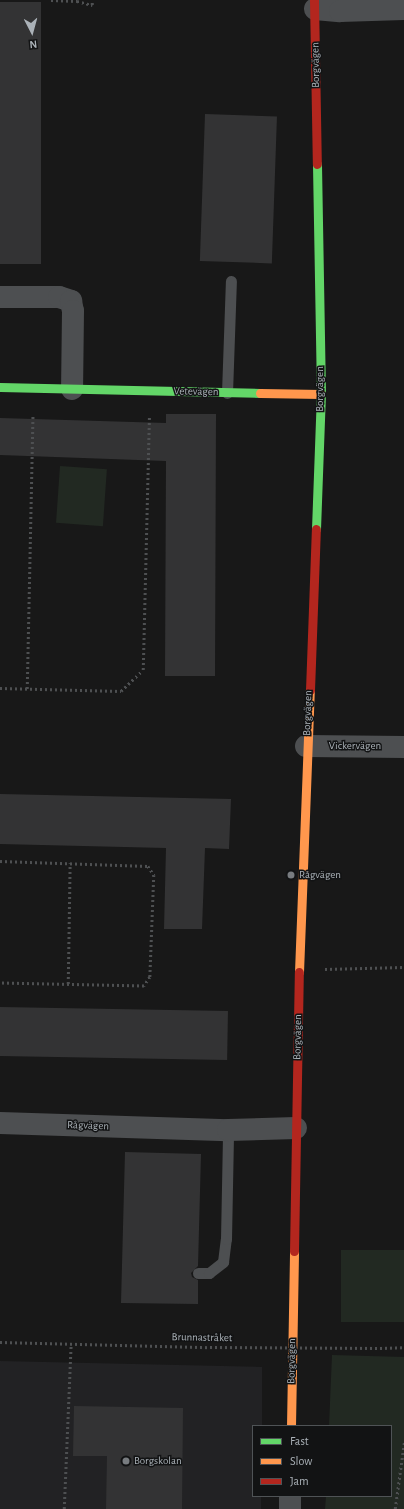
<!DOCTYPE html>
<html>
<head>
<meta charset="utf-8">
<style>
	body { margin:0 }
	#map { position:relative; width:404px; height:1509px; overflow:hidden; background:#181818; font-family:"Alegreya Sans",sans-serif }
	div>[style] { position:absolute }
	.built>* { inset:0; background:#222224 }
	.green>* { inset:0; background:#222922; transform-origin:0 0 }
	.building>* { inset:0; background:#333334; transform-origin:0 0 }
	.path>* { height:2.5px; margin-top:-1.25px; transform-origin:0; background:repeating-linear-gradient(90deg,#4e5052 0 2px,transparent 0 5px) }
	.lane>* { height:11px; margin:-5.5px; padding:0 5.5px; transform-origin:5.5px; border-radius:5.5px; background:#4d4f51 }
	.street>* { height:22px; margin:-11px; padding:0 11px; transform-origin:11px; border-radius:11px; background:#4d4f51 }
	.fast>* { height:9px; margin:-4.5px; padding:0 4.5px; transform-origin:4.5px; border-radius:4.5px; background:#63d668 }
	.slow>* { height:9px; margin:-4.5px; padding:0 4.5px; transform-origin:4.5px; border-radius:4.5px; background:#ff974d }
	.jam>* { height:9px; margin:-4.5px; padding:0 4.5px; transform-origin:4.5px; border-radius:4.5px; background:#b3261e }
	.path-bridge>* { height:2.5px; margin-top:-1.25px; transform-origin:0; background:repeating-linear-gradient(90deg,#4e5052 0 2px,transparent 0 5px) }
	.dots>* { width:11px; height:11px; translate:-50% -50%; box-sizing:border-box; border:2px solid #121314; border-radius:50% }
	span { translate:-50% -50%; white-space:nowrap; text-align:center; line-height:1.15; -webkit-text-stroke:3px #121314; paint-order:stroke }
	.street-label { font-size:11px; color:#abb2b8 }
	.poi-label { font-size:11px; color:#abb2b8 }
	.left { translate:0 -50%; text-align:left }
	.legend { position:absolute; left:252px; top:1425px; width:140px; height:72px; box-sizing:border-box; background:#121314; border:1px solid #4f5356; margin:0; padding:5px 7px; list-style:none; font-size:12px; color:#abb2b8 }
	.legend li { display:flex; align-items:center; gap:8px; height:20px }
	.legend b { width:20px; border:1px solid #4f5356 }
	.north { position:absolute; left:12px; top:12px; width:40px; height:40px; -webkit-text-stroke:3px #121314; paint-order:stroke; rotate:174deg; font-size:11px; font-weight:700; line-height:16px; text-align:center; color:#abb2b8 }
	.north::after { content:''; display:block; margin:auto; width:14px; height:18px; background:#abb2b8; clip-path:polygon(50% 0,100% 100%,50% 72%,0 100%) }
</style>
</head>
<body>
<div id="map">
	<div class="built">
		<i style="clip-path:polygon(0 1361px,262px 1367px,262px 1426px,253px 1426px,253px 1496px,261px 1496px,261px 1509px,0 1509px)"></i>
	</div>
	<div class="green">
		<i style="left:60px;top:466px;width:47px;height:57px;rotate:4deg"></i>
		<i style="left:341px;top:1250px;width:63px;height:72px"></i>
		<i style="clip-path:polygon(332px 1355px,404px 1357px,404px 1509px,325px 1509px,326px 1496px,391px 1496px,391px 1426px,329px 1426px)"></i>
	</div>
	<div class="building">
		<i style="left:0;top:2px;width:41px;height:262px"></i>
		<i style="left:205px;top:114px;width:72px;height:147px;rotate:2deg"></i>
		<i style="clip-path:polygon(166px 414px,216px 414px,215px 676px,165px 676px,166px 461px,0 455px,0 418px,166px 423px)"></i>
		<i style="clip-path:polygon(0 794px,231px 799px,229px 849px,205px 848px,202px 929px,164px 929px,166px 848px,0 844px)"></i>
		<i style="left:0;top:1007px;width:228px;height:49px;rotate:1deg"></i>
		<i style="clip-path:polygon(125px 1152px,201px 1154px,198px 1266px,191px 1273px,192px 1277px,198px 1280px,198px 1304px,121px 1303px)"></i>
		<i style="clip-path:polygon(74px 1406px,183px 1408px,182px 1509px,106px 1509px,107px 1456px,73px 1456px)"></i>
	</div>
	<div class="path">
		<i style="left:51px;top:0;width:26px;rotate:2deg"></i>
		<i style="left:77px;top:1px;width:16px;rotate:15deg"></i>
		<i style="left:92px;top:5px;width:5px;rotate:-90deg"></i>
		<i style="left:0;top:688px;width:121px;rotate:1.4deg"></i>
		<i style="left:121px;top:691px;width:30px;rotate:-44deg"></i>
		<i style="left:143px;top:670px;width:254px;rotate:-88.6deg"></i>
		<i style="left:27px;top:689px;width:275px;rotate:-88.8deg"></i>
		<i style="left:0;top:861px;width:148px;rotate:1.9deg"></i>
		<i style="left:148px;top:866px;width:11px;rotate:56deg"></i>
		<i style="left:154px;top:875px;width:102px;rotate:92.2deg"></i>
		<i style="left:150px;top:977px;width:11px;rotate:124deg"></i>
		<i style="left:144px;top:986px;width:144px;rotate:-178.8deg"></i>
		<i style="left:325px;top:969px;width:79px;rotate:-1.5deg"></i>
		<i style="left:68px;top:984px;width:121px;rotate:-89.1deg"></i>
		<i style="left:0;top:1342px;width:210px;rotate:1.4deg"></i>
		<i style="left:380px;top:1348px;width:24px;rotate:-2deg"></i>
		<i style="left:64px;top:1509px;width:165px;rotate:-87.6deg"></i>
		<i style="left:395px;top:1509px;width:67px;rotate:-82.2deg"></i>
	</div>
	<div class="lane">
		<i style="left:227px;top:393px;width:112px;rotate:-88deg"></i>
		<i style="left:198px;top:1273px;width:11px"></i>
		<i style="left:209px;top:1273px;width:18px;rotate:-38deg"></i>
		<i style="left:223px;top:1262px;width:23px;rotate:-83deg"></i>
		<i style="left:226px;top:1239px;width:109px;rotate:-88.9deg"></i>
	</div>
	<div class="street">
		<i style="left:315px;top:9px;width:25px;rotate:5deg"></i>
		<i style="left:340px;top:11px;width:64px;rotate:-1.8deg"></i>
		<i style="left:0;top:297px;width:59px"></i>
		<i style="left:59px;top:297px;width:13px;rotate:18deg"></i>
		<i style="left:71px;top:301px;width:10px;rotate:79deg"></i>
		<i style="left:73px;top:311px;width:78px;rotate:90.7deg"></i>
		<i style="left:306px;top:746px;width:98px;rotate:0.6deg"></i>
		<i style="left:0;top:1123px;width:228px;rotate:1.8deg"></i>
		<i style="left:228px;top:1130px;width:68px;rotate:-1.7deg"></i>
		<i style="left:290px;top:1509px;width:13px;rotate:-90deg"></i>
	</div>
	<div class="fast">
		<i style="left:0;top:387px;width:260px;rotate:1.3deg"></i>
		<i style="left:316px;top:529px;width:135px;rotate:-87.9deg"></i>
		<i style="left:321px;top:394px;width:230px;rotate:-91deg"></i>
	</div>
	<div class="slow">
		<i style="left:260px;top:393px;width:61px;rotate:0.9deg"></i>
		<i style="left:299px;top:972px;width:282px;rotate:-87.8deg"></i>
		<i style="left:291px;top:1426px;width:175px;rotate:-89deg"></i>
	</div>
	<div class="jam">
		<i style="left:314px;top:0;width:164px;rotate:89deg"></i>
		<i style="left:310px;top:690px;width:161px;rotate:-87.9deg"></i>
		<i style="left:294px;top:1251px;width:279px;rotate:-89deg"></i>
	</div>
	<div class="path-bridge">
		<i style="left:210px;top:1347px;width:170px;rotate:0.3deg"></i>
	</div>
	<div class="dots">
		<i style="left:291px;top:875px;background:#787c80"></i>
		<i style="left:126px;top:1461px;background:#787c80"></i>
	</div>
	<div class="street-label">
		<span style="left:316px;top:65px;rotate:-91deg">Borgvägen</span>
		<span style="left:320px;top:389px;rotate:-90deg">Borgvägen</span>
		<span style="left:196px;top:392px;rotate:1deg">Vetevägen</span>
		<span style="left:308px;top:713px;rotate:-88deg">Borgvägen</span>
		<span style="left:355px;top:746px">Vickervägen</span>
		<span style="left:298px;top:1037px;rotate:-89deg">Borgvägen</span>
		<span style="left:88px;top:1126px;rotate:2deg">Rågvägen</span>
		<span style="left:202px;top:1338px;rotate:1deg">Brunnastråket</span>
		<span style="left:292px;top:1361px;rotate:-89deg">Borgvägen</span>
	</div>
	<div class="poi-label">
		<span class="left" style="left:299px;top:875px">Rågvägen</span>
		<span class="left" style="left:134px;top:1461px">Borgskolan</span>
	</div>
	<ul class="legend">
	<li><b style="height:5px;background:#63d668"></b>Fast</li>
	<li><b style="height:5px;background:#ff974d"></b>Slow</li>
	<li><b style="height:5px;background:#b3261e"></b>Jam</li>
	</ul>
	<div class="north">N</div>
</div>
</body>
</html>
